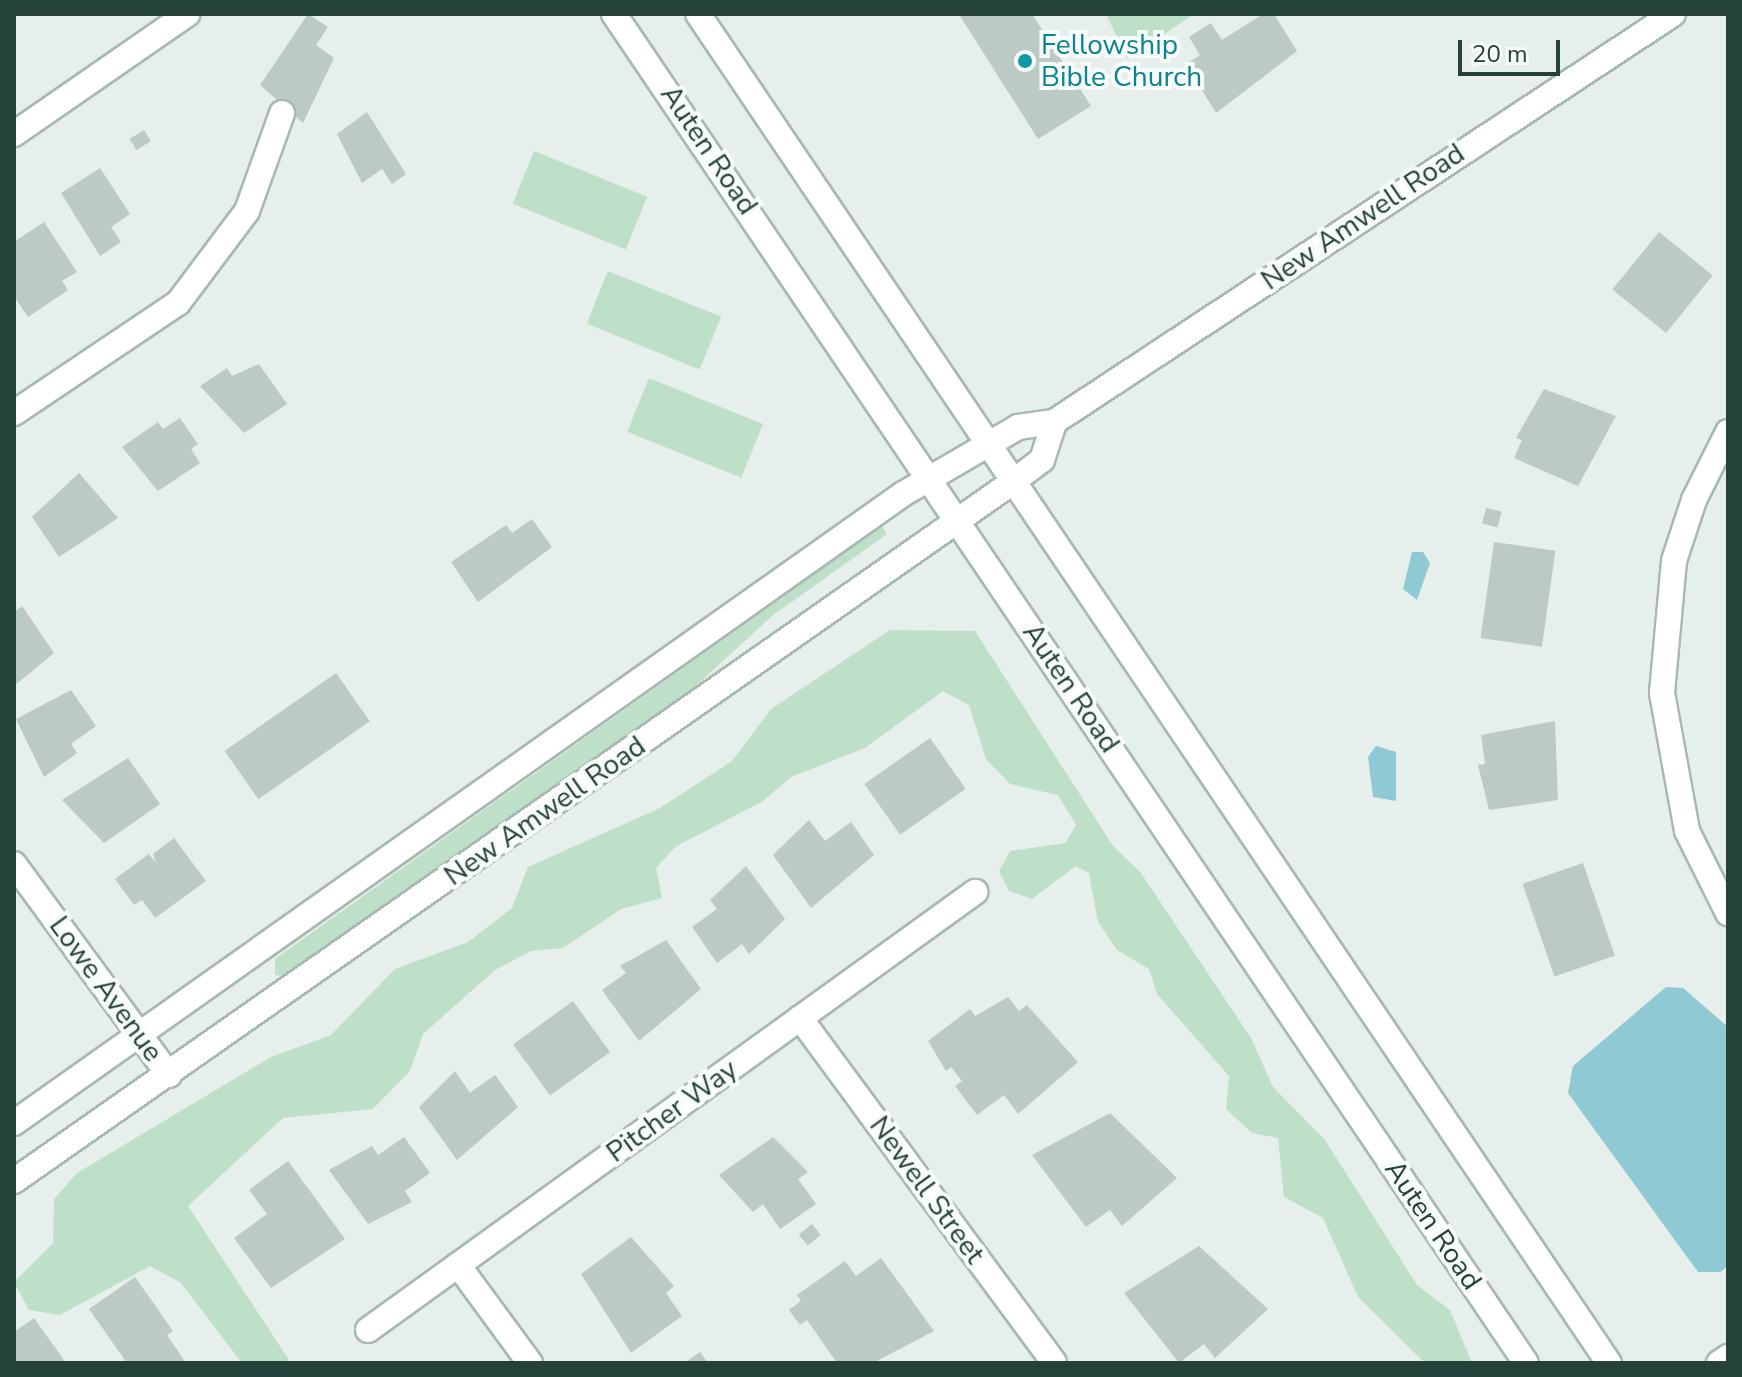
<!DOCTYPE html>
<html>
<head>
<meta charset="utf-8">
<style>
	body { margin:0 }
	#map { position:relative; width:1742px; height:1377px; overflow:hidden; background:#e6efeb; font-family:"Nunito Sans",sans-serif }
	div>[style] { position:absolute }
	.green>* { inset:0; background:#bfe0c8; transform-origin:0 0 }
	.water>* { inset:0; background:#8ec9d4 }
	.building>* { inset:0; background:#bbcac4; transform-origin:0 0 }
	.roads { filter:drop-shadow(2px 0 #a8b8b2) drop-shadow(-2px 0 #a8b8b2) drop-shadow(0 2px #a8b8b2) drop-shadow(0 -2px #a8b8b2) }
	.minor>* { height:24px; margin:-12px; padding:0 12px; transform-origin:12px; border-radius:12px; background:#fff }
	.dots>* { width:22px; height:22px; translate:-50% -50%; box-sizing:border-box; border:4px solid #f7fbf9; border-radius:50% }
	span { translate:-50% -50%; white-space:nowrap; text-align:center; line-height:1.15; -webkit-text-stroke:8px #f7fbf9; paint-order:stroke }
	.culture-label { font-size:28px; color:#0d838f }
	.left { translate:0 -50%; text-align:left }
	.street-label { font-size:28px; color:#24423a }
	.frame { position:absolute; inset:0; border:16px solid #24423a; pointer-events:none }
	.scale { position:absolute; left:1458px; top:40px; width:102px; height:36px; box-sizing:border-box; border:4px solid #24423a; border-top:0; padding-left:10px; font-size:24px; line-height:28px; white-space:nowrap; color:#24423a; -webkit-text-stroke:6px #f7fbf9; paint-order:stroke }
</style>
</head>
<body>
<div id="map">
	<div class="green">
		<i style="clip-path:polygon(1106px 14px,1194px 14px,1127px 59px)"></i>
		<i style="left:534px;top:151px;width:122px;height:57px;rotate:22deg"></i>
		<i style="left:608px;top:271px;width:122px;height:57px;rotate:22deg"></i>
		<i style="left:649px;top:378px;width:123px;height:58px;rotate:22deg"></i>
		<i style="clip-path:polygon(882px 526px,887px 534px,772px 616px,688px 693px,291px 977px,275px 975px,275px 959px)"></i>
		<i style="clip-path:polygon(890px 630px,975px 631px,1113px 846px,1141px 873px,1251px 1038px,1273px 1087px,1325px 1140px,1417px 1285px,1450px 1310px,1472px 1363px,1425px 1363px,1358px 1297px,1323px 1218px,1284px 1197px,1278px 1138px,1252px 1133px,1226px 1109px,1229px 1076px,1157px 994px,1149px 969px,1117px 950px,1098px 922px,1089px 873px,1076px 866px,1032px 899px,1009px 891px,999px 871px,1010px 851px,1065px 843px,1076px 825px,1058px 795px,1010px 784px,986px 759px,969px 705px,943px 691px,865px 748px,791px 777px,763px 801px,675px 847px,656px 868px,662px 898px,621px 909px,563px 948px,531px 951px,495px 970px,423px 1034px,410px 1071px,373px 1109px,283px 1118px,188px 1206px,291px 1363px,242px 1363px,181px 1283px,150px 1266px,60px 1315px,29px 1310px,14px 1282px,53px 1243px,54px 1199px,77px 1173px,271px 1057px,331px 1035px,395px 969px,468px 942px,512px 908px,528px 867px,660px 808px,732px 761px,771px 709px)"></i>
	</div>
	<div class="water">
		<i style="clip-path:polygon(1412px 552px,1423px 552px,1430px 563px,1417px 600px,1403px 589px)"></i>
		<i style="clip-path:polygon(1376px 746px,1396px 752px,1396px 801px,1373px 797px,1368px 757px)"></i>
		<i style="clip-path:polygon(1666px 987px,1683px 988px,1728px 1027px,1728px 1266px,1720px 1272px,1698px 1272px,1568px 1093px,1573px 1066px)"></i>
	</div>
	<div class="building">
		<i style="clip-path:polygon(308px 14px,328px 27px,316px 45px,334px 58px,303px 123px,260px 85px)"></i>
		<i style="clip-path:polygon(1032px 14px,1091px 106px,1038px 139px,960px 16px)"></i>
		<i style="clip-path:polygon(1263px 14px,1274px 14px,1297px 51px,1216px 113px,1186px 64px,1200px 55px,1189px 37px,1211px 23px,1222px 40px)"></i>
		<i style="clip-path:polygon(367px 112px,406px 174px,392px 184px,382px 169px,362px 183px,337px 134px)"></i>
		<i style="left:144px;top:130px;width:13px;height:17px;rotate:58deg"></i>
		<i style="clip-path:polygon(100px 168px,130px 214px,111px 227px,121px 242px,100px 256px,61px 193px)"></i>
		<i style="clip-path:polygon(44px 222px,77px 272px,62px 281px,68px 290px,28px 317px,14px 296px,14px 242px)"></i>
		<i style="left:1659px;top:232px;width:69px;height:74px;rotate:39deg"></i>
		<i style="clip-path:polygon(259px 364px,287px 404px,244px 433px,200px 386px,227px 368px,232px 376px)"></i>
		<i style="clip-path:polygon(1544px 389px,1616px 416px,1578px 486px,1514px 458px,1522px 440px,1516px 438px)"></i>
		<i style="clip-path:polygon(180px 418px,198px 444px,191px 449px,200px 463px,158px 491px,122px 447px,158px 422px,163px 429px)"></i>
		<i style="clip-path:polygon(79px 473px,118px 518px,59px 557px,32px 517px)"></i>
		<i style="left:1486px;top:508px;width:16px;height:16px;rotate:14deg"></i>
		<i style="clip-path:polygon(532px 519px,552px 547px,478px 602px,451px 562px,506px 525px,512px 533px)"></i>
		<i style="left:1494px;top:542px;width:62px;height:97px;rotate:8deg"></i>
		<i style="clip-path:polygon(22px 606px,54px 653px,14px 686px,14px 612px)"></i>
		<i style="left:336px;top:673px;width:59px;height:136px;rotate:55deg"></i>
		<i style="clip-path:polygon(71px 690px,96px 726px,71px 744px,77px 753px,44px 777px,16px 719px)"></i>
		<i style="clip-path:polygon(1555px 721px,1558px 800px,1489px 810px,1478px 765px,1485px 764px,1481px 735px)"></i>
		<i style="left:930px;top:738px;width:62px;height:80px;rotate:55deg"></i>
		<i style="clip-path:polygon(128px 758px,160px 804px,104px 843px,62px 800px)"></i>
		<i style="clip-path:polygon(809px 820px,825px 841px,851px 822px,874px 855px,811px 908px,773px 855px)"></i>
		<i style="clip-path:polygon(174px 838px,206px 881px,155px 918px,142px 900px,134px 905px,115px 879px,149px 854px,156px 863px,153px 854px)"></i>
		<i style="left:1583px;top:863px;width:98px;height:64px;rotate:71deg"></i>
		<i style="clip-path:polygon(746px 866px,785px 919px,749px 954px,742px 944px,717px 963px,692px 927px,717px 909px,710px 900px)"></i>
		<i style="clip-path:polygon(666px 940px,701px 989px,639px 1041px,602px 990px,626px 973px,620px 966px)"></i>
		<i style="clip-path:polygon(1008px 997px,1019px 1011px,1027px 1005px,1078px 1062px,1018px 1114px,1004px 1095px,977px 1115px,955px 1086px,962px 1081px,951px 1067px,946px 1071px,928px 1041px,970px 1009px,975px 1016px)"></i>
		<i style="left:573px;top:1001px;width:63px;height:74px;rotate:54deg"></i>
		<i style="clip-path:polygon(455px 1071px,470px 1093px,495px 1075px,518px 1107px,457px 1160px,419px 1107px)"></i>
		<i style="clip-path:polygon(1110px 1113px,1177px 1178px,1122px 1226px,1110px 1210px,1086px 1227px,1032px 1155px)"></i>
		<i style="clip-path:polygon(404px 1137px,430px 1173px,405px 1191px,412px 1202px,368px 1224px,329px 1170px,372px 1146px,378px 1155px)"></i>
		<i style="clip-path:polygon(773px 1137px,808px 1172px,798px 1179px,816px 1204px,780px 1229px,763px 1204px,753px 1212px,719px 1175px)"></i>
		<i style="clip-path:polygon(288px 1161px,345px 1239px,271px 1288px,234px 1238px,267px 1214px,249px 1190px)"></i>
		<i style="left:812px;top:1224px;width:14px;height:17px;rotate:51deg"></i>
		<i style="clip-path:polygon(631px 1237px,674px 1286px,666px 1293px,682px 1316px,631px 1353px,581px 1274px)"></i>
		<i style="clip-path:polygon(1199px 1246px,1268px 1309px,1215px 1358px,1204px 1344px,1179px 1363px,1124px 1293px)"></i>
		<i style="clip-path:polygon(881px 1258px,934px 1331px,873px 1363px,837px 1363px,807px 1320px,800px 1325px,789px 1310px,801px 1301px,797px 1295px,845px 1261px,856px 1276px)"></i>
		<i style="clip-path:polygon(135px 1277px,173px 1331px,167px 1335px,186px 1363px,127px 1363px,89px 1309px)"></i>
		<i style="clip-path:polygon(34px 1318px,66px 1363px,14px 1363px,14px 1332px)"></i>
		<i style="clip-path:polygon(700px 1352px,708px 1363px,684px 1363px)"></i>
	</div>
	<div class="roads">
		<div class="minor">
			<i style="left:614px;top:14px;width:1628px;rotate:55.94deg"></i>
			<i style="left:698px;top:14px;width:1628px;rotate:55.97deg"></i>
			<i style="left:14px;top:134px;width:211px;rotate:-34.7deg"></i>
			<i style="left:14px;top:413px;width:197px;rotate:-33.9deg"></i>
			<i style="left:178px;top:303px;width:115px;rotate:-53.1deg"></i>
			<i style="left:247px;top:211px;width:104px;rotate:-70.3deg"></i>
			<i style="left:1728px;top:432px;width:76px;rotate:116.6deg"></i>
			<i style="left:1694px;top:500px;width:64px;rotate:108.2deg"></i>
			<i style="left:1674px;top:561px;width:133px;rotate:95.2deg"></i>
			<i style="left:1662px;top:693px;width:140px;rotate:79.7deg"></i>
			<i style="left:1687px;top:831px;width:92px;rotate:63.4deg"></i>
			<i style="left:14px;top:864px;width:262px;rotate:53.7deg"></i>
			<i style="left:800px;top:1018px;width:428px;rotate:53.6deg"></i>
			<i style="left:14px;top:1123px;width:1089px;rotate:-35.28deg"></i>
			<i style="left:903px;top:494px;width:133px;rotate:-30.2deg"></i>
			<i style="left:1018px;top:427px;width:36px;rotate:-8deg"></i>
			<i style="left:1054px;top:422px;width:741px;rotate:-33.39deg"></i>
			<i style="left:14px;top:1181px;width:1221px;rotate:-34.99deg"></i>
			<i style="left:1014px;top:481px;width:35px;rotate:-37deg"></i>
			<i style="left:1042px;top:460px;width:40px;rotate:-72deg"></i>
			<i style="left:458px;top:1265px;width:122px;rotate:53.7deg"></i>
			<i style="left:368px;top:1330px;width:749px;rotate:-35.81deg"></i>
			<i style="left:1719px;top:1363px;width:11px;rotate:-34deg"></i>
		</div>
	</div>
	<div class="dots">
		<i style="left:1025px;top:61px;background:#0f9aa8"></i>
	</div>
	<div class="culture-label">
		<span class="left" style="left:1041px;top:61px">Fellowship<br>Bible Church</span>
	</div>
	<div class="street-label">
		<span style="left:709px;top:150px;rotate:56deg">Auten Road</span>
		<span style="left:1363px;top:217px;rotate:-34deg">New Amwell Road</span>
		<span style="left:1071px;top:688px;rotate:56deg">Auten Road</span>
		<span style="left:545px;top:811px;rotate:-35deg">New Amwell Road</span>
		<span style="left:106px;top:989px;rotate:54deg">Lowe Avenue</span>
		<span style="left:672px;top:1111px;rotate:-36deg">Pitcher Way</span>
		<span style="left:927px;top:1190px;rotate:54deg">Newell Street</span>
		<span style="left:1433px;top:1225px;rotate:56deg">Auten Road</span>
	</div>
	<div class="frame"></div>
	<div class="scale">20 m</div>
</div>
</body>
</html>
